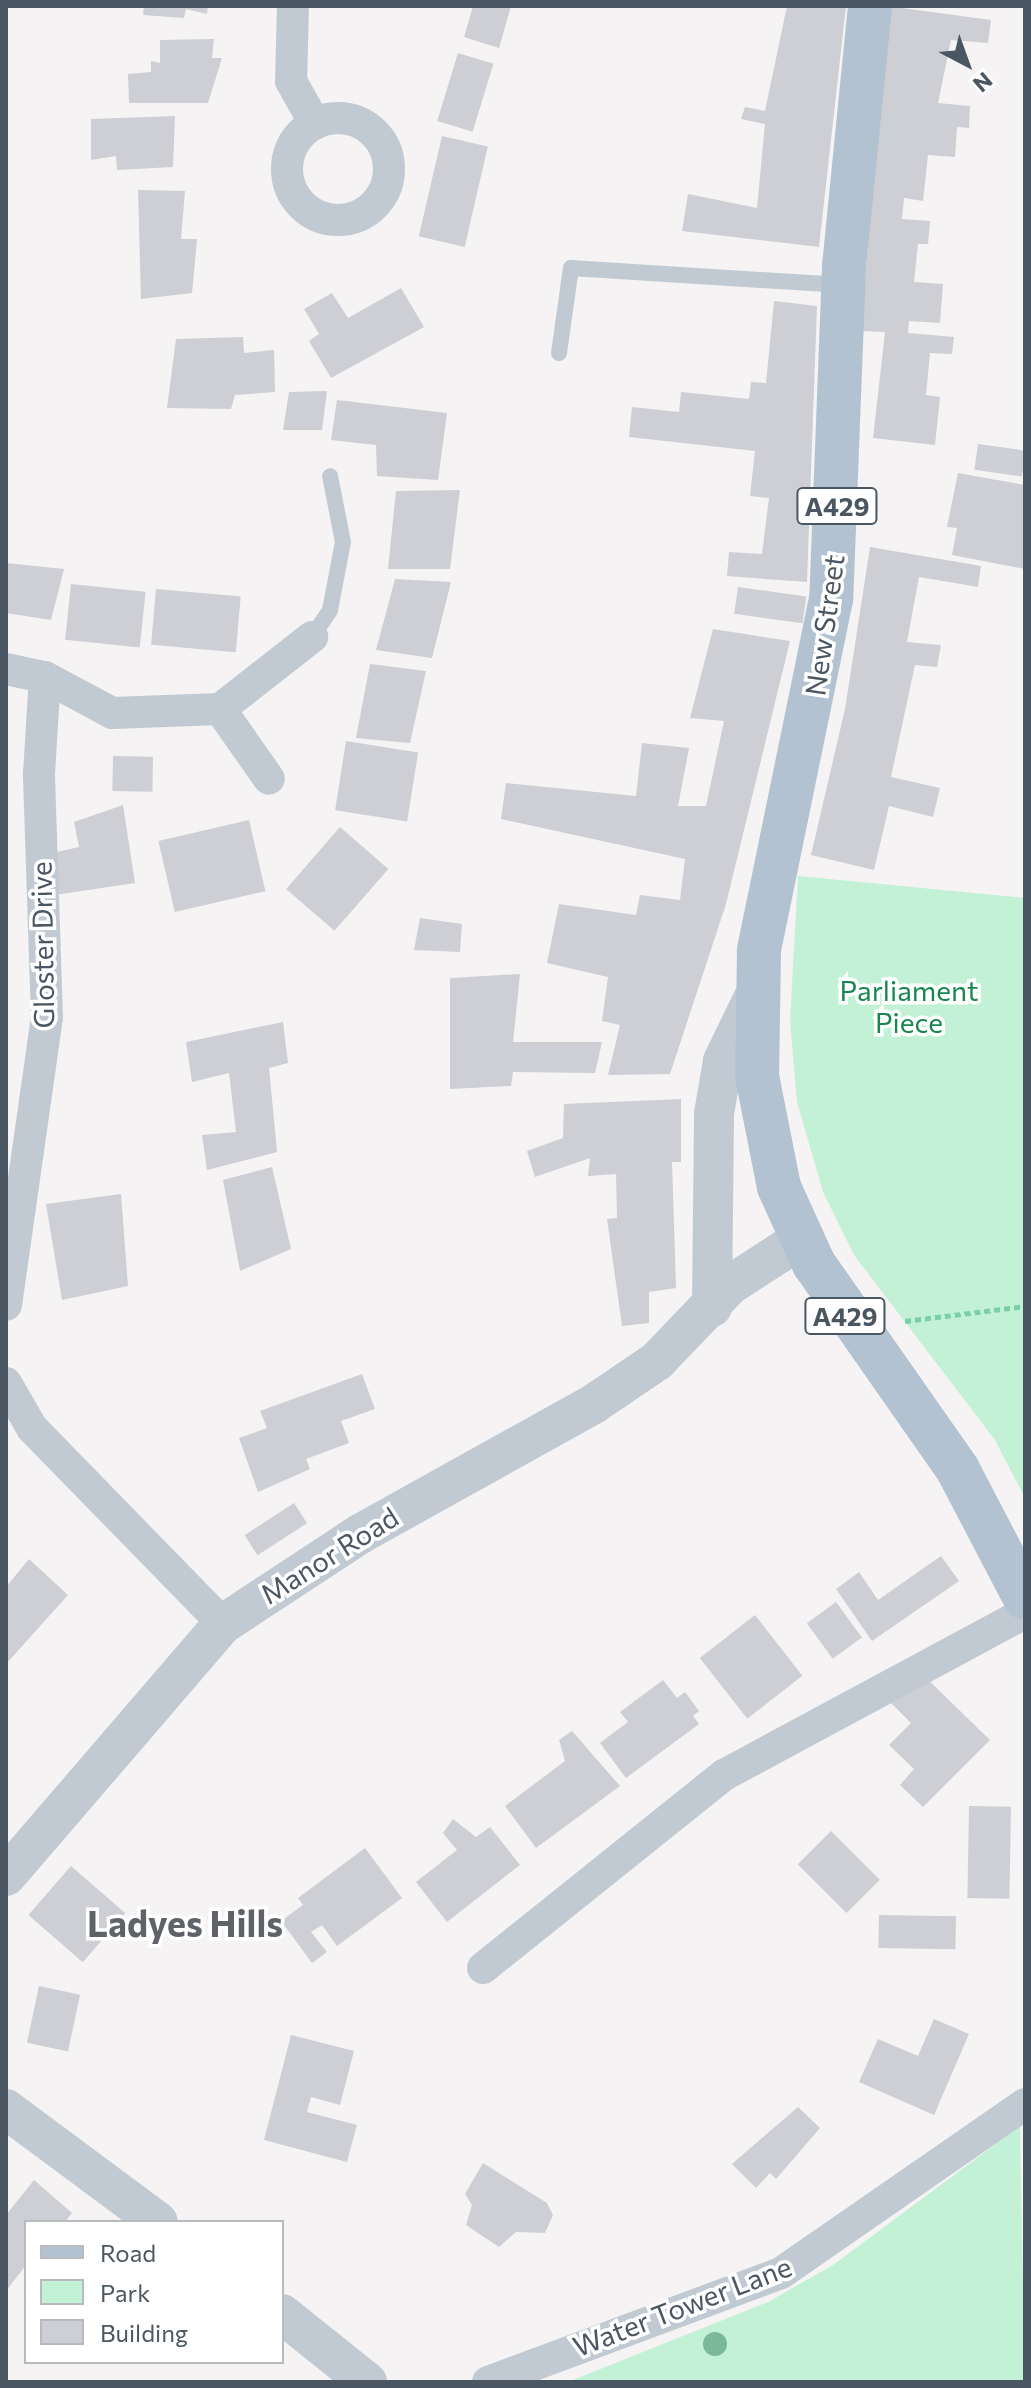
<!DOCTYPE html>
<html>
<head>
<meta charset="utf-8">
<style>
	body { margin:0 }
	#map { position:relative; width:1031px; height:2388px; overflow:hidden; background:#f5f3f3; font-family:Commissioner,sans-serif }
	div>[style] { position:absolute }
	.green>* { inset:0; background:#c3f1d5 }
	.building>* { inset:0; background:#cdcfd5; transform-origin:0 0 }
	.path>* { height:5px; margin-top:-2.5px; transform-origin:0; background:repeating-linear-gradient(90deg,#7ad0a6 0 6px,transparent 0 10px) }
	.service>* { height:16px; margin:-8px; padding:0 8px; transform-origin:8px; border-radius:8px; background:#c1cad2 }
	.minor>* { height:32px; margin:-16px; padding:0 16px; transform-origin:16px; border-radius:16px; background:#c1cad2 }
	.minor>.ring { margin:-16px; padding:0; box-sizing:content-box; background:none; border:32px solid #c1cad2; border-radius:50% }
	.tertiary>* { height:40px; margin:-20px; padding:0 20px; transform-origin:20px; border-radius:20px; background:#c1cad2 }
	.primary>* { height:44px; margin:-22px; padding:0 22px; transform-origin:22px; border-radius:22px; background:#b3c2d1 }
	.trees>* { width:24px; height:24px; margin:-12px; border-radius:50%; background:#7bb799 }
	span { translate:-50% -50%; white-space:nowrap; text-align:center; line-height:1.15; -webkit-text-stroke:7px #fff; paint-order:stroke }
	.shield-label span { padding:2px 6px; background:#fff; border:2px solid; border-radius:6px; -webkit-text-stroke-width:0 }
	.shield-label { font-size:26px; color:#4a5661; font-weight:700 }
	.street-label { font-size:28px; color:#4a5661 }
	.park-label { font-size:28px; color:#17864f }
	.district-label { font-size:36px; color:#5f6368; font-weight:700 }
	.frame { position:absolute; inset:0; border:8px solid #4a5661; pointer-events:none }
	.legend { position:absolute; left:24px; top:2220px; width:260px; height:144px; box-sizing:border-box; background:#fff; border:2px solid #b7bbc0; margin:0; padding:10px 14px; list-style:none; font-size:24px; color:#4a5661 }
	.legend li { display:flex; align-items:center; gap:16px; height:40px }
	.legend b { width:40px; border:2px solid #b7bbc0 }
	.north { position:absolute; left:927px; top:24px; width:80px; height:80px; -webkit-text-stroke:6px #fff; paint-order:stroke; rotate:139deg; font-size:22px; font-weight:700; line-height:32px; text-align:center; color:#4a5661 }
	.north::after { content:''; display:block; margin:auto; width:28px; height:36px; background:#4a5661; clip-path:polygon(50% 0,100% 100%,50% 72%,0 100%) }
</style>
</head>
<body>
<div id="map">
	<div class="green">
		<i style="clip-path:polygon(798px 876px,1025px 898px,1025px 1498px,995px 1440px,854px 1255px,823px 1192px,797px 1102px,790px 1020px)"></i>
		<i style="clip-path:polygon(1020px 2126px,1025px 2382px,568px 2382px,768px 2302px,833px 2265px)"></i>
	</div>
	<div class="building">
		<i style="clip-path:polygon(144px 6px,208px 6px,207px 14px,186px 9px,184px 18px,143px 15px)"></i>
		<i style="clip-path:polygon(473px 6px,511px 6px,499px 48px,464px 37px)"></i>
		<i style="clip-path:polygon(787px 6px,846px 6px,819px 247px,682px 231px,688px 194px,757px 208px,765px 124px,741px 119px,745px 107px,765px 111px)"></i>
		<i style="clip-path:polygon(887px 6px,991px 20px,988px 43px,951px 40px,938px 103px,970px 106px,969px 128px,957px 127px,955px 157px,928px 155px,923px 201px,904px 198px,902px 219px,930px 221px,928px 244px,918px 244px,914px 282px,943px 284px,940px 323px,909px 321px,908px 333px,954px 337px,952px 354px,930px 353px,926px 395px,940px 397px,935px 445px,873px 438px,885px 332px,861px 331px)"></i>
		<i style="clip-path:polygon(214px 39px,212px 58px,222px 58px,208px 103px,129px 103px,128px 74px,151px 72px,151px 61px,160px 63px,160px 40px)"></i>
		<i style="left:458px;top:53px;width:37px;height:71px;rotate:17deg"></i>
		<i style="clip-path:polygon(175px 116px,173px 167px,117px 170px,116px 156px,91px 160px,91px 119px)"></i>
		<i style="left:442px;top:136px;width:47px;height:103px;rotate:13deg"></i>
		<i style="clip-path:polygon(138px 190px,185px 191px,181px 239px,197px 239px,192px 293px,141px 299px)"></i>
		<i style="clip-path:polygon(401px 288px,424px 327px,331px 378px,309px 341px,319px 334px,304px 309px,332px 293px,348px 318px)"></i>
		<i style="clip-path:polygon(774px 301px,817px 306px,807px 582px,727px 576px,729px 552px,762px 554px,769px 498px,750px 496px,755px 451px,629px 437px,632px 407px,679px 412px,681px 392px,749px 399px,751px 382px,766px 383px)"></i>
		<i style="clip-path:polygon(243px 337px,244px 353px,274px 350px,275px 392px,235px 395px,231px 409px,167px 408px,176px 339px)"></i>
		<i style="clip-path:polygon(327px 391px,322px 430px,283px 430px,289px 392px)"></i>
		<i style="clip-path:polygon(337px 400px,447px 413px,438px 480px,377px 476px,376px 445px,331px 440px)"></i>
		<i style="left:978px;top:444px;width:48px;height:26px;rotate:8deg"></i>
		<i style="clip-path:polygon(958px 473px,1025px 485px,1025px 569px,952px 555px,957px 528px,947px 527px)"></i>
		<i style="clip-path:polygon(460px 490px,450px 569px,388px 569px,396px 491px)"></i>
		<i style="clip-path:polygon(870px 547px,981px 566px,978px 587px,919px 577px,907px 642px,941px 645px,937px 667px,915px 665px,891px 777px,940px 788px,933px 817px,889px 806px,874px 870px,811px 855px,845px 709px)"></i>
		<i style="clip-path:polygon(6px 563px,64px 569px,51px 620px,6px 613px)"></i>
		<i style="clip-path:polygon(395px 579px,451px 582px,432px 658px,376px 650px)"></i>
		<i style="left:71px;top:584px;width:75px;height:56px;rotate:6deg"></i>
		<i style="left:738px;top:587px;width:69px;height:27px;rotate:8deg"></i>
		<i style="left:156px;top:589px;width:85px;height:56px;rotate:5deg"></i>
		<i style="clip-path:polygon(713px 629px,790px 641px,726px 904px,670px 1074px,608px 1075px,620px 1025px,602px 1021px,608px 977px,547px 963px,559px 904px,636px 915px,640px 895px,680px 900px,685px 859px,501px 819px,506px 783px,636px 796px,642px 743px,689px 748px,678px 806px,706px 806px,724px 721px,690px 718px)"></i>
		<i style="clip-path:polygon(370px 664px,426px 671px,410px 743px,356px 738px)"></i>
		<i style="left:346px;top:741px;width:73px;height:70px;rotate:9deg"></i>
		<i style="left:113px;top:756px;width:40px;height:35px;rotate:1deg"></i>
		<i style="clip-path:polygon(123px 805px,135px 883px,48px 896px,35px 857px,79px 847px,74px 822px)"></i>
		<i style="left:249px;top:820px;width:73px;height:93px;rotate:77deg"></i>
		<i style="left:340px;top:827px;width:64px;height:82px;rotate:41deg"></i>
		<i style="clip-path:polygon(420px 918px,462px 924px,460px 952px,414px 950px)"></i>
		<i style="clip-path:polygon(520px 974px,513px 1042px,602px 1042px,595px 1073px,513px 1072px,511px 1086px,450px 1089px,450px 978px)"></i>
		<i style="clip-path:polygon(283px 1022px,288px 1063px,269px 1068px,277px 1152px,207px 1170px,202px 1135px,236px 1132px,229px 1073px,192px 1082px,186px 1042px)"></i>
		<i style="clip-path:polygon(681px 1099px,681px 1162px,672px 1162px,676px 1288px,649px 1292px,649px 1323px,622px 1326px,607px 1219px,617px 1218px,616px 1174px,588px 1176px,590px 1158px,535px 1177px,527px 1151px,563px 1138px,564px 1104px)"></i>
		<i style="clip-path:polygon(272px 1167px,291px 1249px,240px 1271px,223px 1180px)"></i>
		<i style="clip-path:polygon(121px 1194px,128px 1286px,62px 1300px,46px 1204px)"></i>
		<i style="clip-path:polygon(362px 1374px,375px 1409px,341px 1421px,349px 1443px,306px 1459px,310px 1469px,258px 1492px,239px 1438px,267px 1428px,260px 1411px)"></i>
		<i style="left:294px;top:1503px;width:24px;height:59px;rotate:57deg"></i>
		<i style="clip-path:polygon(941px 1556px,959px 1581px,872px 1641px,836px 1589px,859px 1572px,878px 1600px)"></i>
		<i style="clip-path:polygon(29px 1559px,68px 1595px,6px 1664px,6px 1587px)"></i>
		<i style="left:836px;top:1602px;width:44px;height:36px;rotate:54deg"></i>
		<i style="left:755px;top:1615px;width:77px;height:70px;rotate:52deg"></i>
		<i style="clip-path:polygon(919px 1671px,990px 1740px,923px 1807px,900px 1785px,914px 1769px,889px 1745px,911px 1723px,889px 1701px)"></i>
		<i style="clip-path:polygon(663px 1680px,677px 1698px,685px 1692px,699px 1711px,693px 1716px,699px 1724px,626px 1778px,600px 1743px,628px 1722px,620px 1712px)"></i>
		<i style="clip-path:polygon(572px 1731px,620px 1786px,536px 1848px,505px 1806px,565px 1761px,559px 1740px)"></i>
		<i style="left:969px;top:1806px;width:42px;height:92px;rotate:1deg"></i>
		<i style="clip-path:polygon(453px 1819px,476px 1837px,490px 1827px,520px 1865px,447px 1922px,416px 1882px,457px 1850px,443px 1833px)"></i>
		<i style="left:831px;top:1831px;width:69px;height:47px;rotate:45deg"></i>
		<i style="clip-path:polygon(365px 1848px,402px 1898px,337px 1946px,322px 1925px,311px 1932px,327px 1952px,312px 1963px,281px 1921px,303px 1905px,298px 1898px)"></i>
		<i style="left:71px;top:1866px;width:72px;height:65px;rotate:41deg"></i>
		<i style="left:879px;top:1915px;width:77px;height:33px;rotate:1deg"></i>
		<i style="left:39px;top:1986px;width:42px;height:58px;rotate:12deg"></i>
		<i style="clip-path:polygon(934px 2019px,969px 2034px,934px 2115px,859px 2082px,878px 2039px,918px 2056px)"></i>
		<i style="clip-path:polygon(291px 2035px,354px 2051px,340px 2105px,311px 2097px,307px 2112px,357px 2125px,347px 2162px,264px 2140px)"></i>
		<i style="clip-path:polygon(798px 2107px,820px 2128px,776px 2179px,770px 2173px,756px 2188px,732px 2164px)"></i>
		<i style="clip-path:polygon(483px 2163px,547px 2203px,553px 2215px,545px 2233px,516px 2232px,499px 2247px,466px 2225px,472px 2205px,465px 2194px)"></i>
		<i style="clip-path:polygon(34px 2180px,72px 2213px,65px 2222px,26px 2222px,26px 2265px,6px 2291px,6px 2215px)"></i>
	</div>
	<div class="path">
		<i style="left:905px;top:1321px;width:121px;rotate:-7.1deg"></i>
	</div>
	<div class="service">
		<i style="left:559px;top:353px;width:86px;rotate:-82deg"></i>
		<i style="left:571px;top:268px;width:272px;rotate:3.6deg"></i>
		<i style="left:312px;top:637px;width:32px;rotate:-56deg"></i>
		<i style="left:330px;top:610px;width:69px;rotate:-79.2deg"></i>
		<i style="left:343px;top:542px;width:67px;rotate:-101.1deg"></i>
	</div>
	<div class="minor">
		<i style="left:293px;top:6px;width:75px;rotate:91.5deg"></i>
		<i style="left:291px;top:81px;width:49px;rotate:60.8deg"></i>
		<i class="ring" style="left:287px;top:118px;width:70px;height:70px"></i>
		<i style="left:6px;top:669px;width:40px;rotate:12deg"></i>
		<i style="left:45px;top:677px;width:76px;rotate:28.2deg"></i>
		<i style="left:112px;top:713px;width:108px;rotate:-2.1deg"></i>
		<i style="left:220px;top:709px;width:117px;rotate:-38deg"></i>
		<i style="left:220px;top:709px;width:85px;rotate:55deg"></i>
		<i style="left:6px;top:1305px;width:290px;rotate:-81.9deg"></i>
		<i style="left:47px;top:1018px;width:244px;rotate:-91.9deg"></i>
		<i style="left:39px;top:774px;width:97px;rotate:-86.5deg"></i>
		<i style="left:6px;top:1383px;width:52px;rotate:60deg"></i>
		<i style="left:32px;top:1428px;width:274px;rotate:45.7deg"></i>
		<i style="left:483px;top:1968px;width:309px;rotate:-38.7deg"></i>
		<i style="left:724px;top:1775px;width:342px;rotate:-28.3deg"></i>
		<i style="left:488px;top:2382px;width:313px;rotate:-20.4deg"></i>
		<i style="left:781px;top:2273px;width:297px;rotate:-34.7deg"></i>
	</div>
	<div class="tertiary">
		<i style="left:712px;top:1307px;width:193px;rotate:-89.4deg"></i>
		<i style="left:714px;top:1114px;width:54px;rotate:-80.4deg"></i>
		<i style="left:723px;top:1061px;width:69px;rotate:-64.2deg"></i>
		<i style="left:6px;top:1876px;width:333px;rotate:-49.3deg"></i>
		<i style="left:223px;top:1624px;width:164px;rotate:-33.3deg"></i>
		<i style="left:360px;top:1534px;width:269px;rotate:-29.1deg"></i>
		<i style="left:595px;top:1403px;width:75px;rotate:-34.1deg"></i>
		<i style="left:657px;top:1361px;width:105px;rotate:-46.2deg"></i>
		<i style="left:730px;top:1285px;width:85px;rotate:-32.9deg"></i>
		<i style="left:6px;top:2109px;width:189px;rotate:36.6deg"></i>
		<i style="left:282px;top:2314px;width:109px;rotate:38.7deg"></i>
	</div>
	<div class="primary">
		<i style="left:870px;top:6px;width:262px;rotate:95.7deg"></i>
		<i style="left:844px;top:267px;width:332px;rotate:92.2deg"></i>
		<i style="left:831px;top:599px;width:359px;rotate:101.6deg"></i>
		<i style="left:759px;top:951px;width:125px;rotate:90.9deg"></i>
		<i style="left:757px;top:1076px;width:113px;rotate:78.8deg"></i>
		<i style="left:779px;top:1187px;width:85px;rotate:65.6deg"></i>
		<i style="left:814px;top:1264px;width:251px;rotate:55deg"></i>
		<i style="left:958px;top:1470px;width:144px;rotate:62.4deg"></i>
	</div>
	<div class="trees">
		<i style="left:715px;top:2344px"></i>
	</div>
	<div class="shield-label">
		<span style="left:837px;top:506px">A429</span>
		<span style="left:845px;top:1316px">A429</span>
	</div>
	<div class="street-label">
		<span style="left:824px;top:625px;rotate:-82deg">New Street</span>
		<span style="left:42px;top:945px;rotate:-91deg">Gloster Drive</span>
		<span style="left:329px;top:1555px;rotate:-32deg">Manor Road</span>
		<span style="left:682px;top:2306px;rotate:-21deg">Water Tower Lane</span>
	</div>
	<div class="park-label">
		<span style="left:909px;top:1006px">Parliament<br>Piece</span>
	</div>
	<div class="district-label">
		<span style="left:185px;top:1923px">Ladyes Hills</span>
	</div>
	<div class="frame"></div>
	<ul class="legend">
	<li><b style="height:10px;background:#b3c2d1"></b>Road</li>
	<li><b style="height:22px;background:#c3f1d5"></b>Park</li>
	<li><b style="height:22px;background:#cdcfd5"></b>Building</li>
	</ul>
	<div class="north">N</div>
</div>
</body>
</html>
